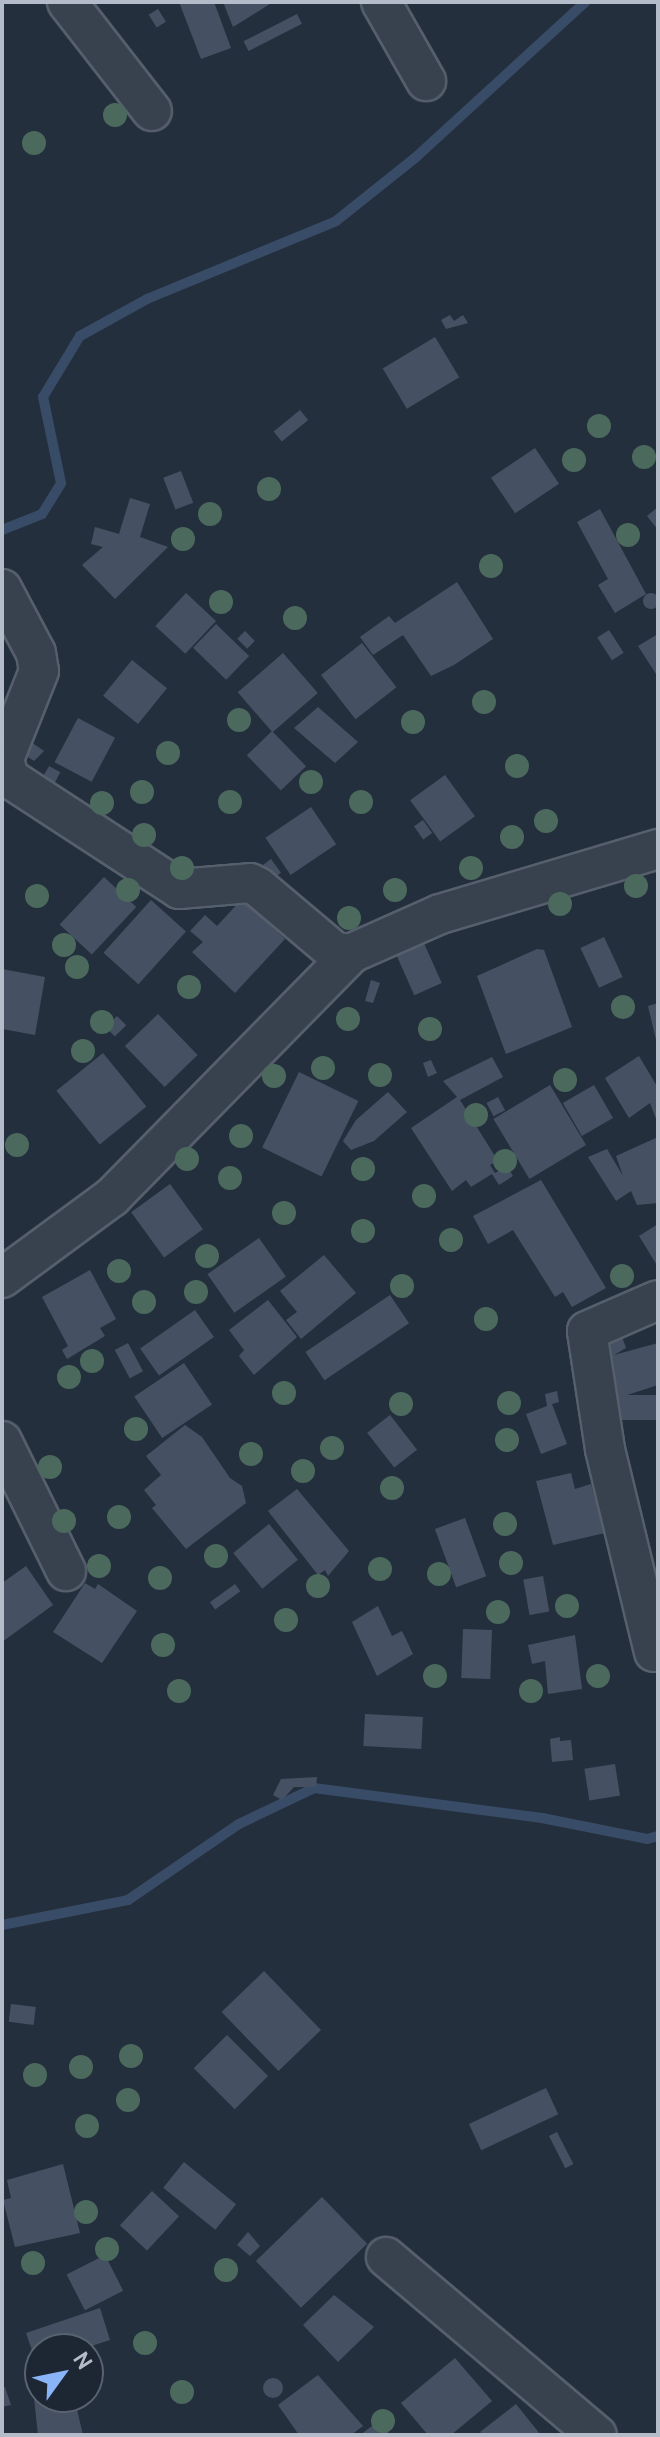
<!DOCTYPE html>
<html>
<head>
<meta charset="utf-8">
<style>
	body { margin:0 }
	#map { position:relative; width:660px; height:2437px; overflow:hidden; background:#242f3e; font-family:Cabin,sans-serif }
	div>[style] { position:absolute }
	.stream>* { height:10px; margin:-5px; padding:0 5px; transform-origin:5px; border-radius:5px; background:#394c67 }
	.building>* { inset:0; background:#455162; transform-origin:0 0 }
	.round { border-radius:50% }
	.roads { filter:drop-shadow(2px 0 #565f6c) drop-shadow(-2px 0 #565f6c) drop-shadow(0 2px #565f6c) drop-shadow(0 -2px #565f6c) }
	.minor>* { height:38px; margin:-19px; padding:0 19px; transform-origin:19px; border-radius:19px; background:#38414e }
	.trees>* { width:24px; height:24px; margin:-12px; border-radius:50%; background:#4b6a5d }
	span { translate:-50% -50%; white-space:nowrap; text-align:center; line-height:1.15; -webkit-text-stroke:6px #1d2633; paint-order:stroke }
	.frame { position:absolute; inset:0; border:4px solid #b4bcc9; pointer-events:none }
	.north { position:absolute; left:24px; top:2333px; width:80px; height:80px; box-sizing:border-box; background:#1d2633; border:2px solid #59626f; border-radius:50%; rotate:57deg; font-size:22px; font-weight:700; line-height:32px; text-align:center; color:#b4bcc9 }
	.north::after { content:''; display:block; margin:auto; width:28px; height:36px; background:#8ab4f8; clip-path:polygon(50% 0,100% 100%,50% 72%,0 100%) }
</style>
</head>
<body>
<div id="map">
	<div class="stream">
		<i style="left:2px;top:530px;width:43px;rotate:-21.8deg"></i>
		<i style="left:42px;top:514px;width:36px;rotate:-58deg"></i>
		<i style="left:61px;top:483px;width:88px;rotate:-101.8deg"></i>
		<i style="left:43px;top:397px;width:71px;rotate:-58.8deg"></i>
		<i style="left:80px;top:336px;width:77px;rotate:-28.9deg"></i>
		<i style="left:147px;top:299px;width:204px;rotate:-22.4deg"></i>
		<i style="left:336px;top:221px;width:101px;rotate:-38.6deg"></i>
		<i style="left:415px;top:158px;width:231px;rotate:-42.5deg"></i>
		<i style="left:2px;top:1925px;width:128px;rotate:-11.2deg"></i>
		<i style="left:128px;top:1900px;width:135px;rotate:-34.4deg"></i>
		<i style="left:239px;top:1824px;width:83px;rotate:-25.6deg"></i>
		<i style="left:314px;top:1788px;width:230px;rotate:7.5deg"></i>
		<i style="left:542px;top:1818px;width:107px;rotate:11.3deg"></i>
		<i style="left:647px;top:1839px;width:11px;rotate:-15deg"></i>
	</div>
	<div class="building">
		<i style="clip-path:polygon(179px 2px,214px 2px,231px 48px,201px 59px)"></i>
		<i style="clip-path:polygon(223px 2px,273px 2px,233px 27px)"></i>
		<i style="left:158px;top:9px;width:15px;height:11px;rotate:58deg"></i>
		<i style="left:297px;top:14px;width:11px;height:60px;rotate:63deg"></i>
		<i style="clip-path:polygon(450px 315px,454px 321px,463px 315px,468px 323px,446px 329px,441px 320px)"></i>
		<i style="left:435px;top:337px;width:47px;height:61px;rotate:59deg"></i>
		<i style="left:300px;top:410px;width:13px;height:34px;rotate:51deg"></i>
		<i style="left:535px;top:448px;width:43px;height:53px;rotate:56deg"></i>
		<i style="left:181px;top:471px;width:34px;height:19px;rotate:69deg"></i>
		<i style="clip-path:polygon(130px 498px,150px 504px,140px 537px,168px 547px,115px 599px,82px 565px,103px 547px,91px 544px,95px 527px,119px 534px)"></i>
		<i style="clip-path:polygon(658px 507px,658px 530px,647px 516px)"></i>
		<i style="clip-path:polygon(600px 509px,646px 594px,615px 613px,598px 585px,608px 579px,577px 522px)"></i>
		<i style="clip-path:polygon(457px 582px,493px 639px,454px 665px,431px 676px,403px 635px,373px 655px,360px 637px,389px 616px,395px 623px)"></i>
		<i class="round" style="left:643px;top:593px;width:16px;height:16px"></i>
		<i style="left:186px;top:593px;width:41px;height:45px;rotate:43deg"></i>
		<i style="left:216px;top:624px;width:46px;height:33px;rotate:44deg"></i>
		<i style="left:609px;top:630px;width:27px;height:14px;rotate:57deg"></i>
		<i style="left:245px;top:631px;width:14px;height:11px;rotate:45deg"></i>
		<i style="clip-path:polygon(658px 634px,658px 673px,656px 674px,638px 646px)"></i>
		<i style="left:362px;top:643px;width:56px;height:52px;rotate:52deg"></i>
		<i style="left:283px;top:653px;width:53px;height:60px;rotate:49deg"></i>
		<i style="left:132px;top:660px;width:45px;height:46px;rotate:39deg"></i>
		<i style="clip-path:polygon(318px 707px,358px 742px,335px 763px,294px 728px)"></i>
		<i style="left:78px;top:718px;width:42px;height:50px;rotate:28deg"></i>
		<i style="left:272px;top:731px;width:49px;height:35px;rotate:46deg"></i>
		<i style="clip-path:polygon(31px 742px,44px 751px,34px 761px,22px 753px)"></i>
		<i style="left:49px;top:766px;width:13px;height:13px;rotate:29deg"></i>
		<i style="left:445px;top:775px;width:51px;height:43px;rotate:54deg"></i>
		<i style="left:311px;top:807px;width:45px;height:55px;rotate:56deg"></i>
		<i style="left:423px;top:820px;width:16px;height:11px;rotate:55deg"></i>
		<i style="left:271px;top:859px;width:17px;height:10px;rotate:54deg"></i>
		<i style="left:104px;top:877px;width:44px;height:65px;rotate:43deg"></i>
		<i style="clip-path:polygon(242px 899px,285px 939px,235px 993px,192px 952px,203px 942px,190px 931px,205px 915px,217px 926px)"></i>
		<i style="left:151px;top:900px;width:47px;height:71px;rotate:42deg"></i>
		<i style="left:604px;top:937px;width:44px;height:26px;rotate:65deg"></i>
		<i style="left:423px;top:941px;width:46px;height:30px;rotate:66deg"></i>
		<i style="clip-path:polygon(537px 949px,544px 950px,572px 1027px,506px 1054px,477px 976px)"></i>
		<i style="clip-path:polygon(2px 969px,45px 977px,35px 1035px,2px 1029px)"></i>
		<i style="clip-path:polygon(371px 980px,380px 983px,373px 1003px,365px 1001px)"></i>
		<i style="clip-path:polygon(658px 1003px,658px 1044px,657px 1044px,648px 1006px)"></i>
		<i style="left:158px;top:1014px;width:57px;height:46px;rotate:46deg"></i>
		<i style="left:117px;top:1016px;width:13px;height:16px;rotate:45deg"></i>
		<i style="left:103px;top:1053px;width:69px;height:60px;rotate:51deg"></i>
		<i style="clip-path:polygon(639px 1056px,658px 1088px,656px 1119px,650px 1103px,629px 1118px,605px 1078px)"></i>
		<i style="clip-path:polygon(492px 1057px,503px 1077px,460px 1100px,498px 1161px,490px 1165px,495px 1173px,507px 1166px,513px 1176px,499px 1185px,492px 1174px,471px 1187px,466px 1180px,452px 1191px,411px 1128px,457px 1097px,443px 1081px)"></i>
		<i style="clip-path:polygon(431px 1060px,437px 1073px,428px 1077px,423px 1063px)"></i>
		<i style="left:299px;top:1072px;width:66px;height:84px;rotate:26deg"></i>
		<i style="left:550px;top:1085px;width:70px;height:66px;rotate:59deg"></i>
		<i style="left:594px;top:1085px;width:38px;height:36px;rotate:60deg"></i>
		<i style="clip-path:polygon(388px 1092px,407px 1112px,374px 1141px,351px 1150px,343px 1141px,356px 1120px)"></i>
		<i style="left:498px;top:1097px;width:15px;height:13px;rotate:62deg"></i>
		<i style="clip-path:polygon(658px 1137px,658px 1203px,637px 1205px,631px 1191px,616px 1201px,588px 1157px,607px 1149px,623px 1176px,616px 1156px)"></i>
		<i style="clip-path:polygon(541px 1180px,606px 1288px,572px 1307px,563px 1292px,555px 1297px,513px 1230px,488px 1244px,473px 1216px)"></i>
		<i style="left:170px;top:1184px;width:56px;height:48px;rotate:54deg"></i>
		<i style="clip-path:polygon(658px 1224px,658px 1267px,639px 1236px)"></i>
		<i style="left:259px;top:1238px;width:47px;height:63px;rotate:55deg"></i>
		<i style="clip-path:polygon(324px 1255px,356px 1293px,301px 1339px,286px 1320px,297px 1312px,280px 1291px)"></i>
		<i style="clip-path:polygon(90px 1270px,116px 1319px,100px 1328px,105px 1336px,67px 1359px,62px 1350px,68px 1346px,42px 1297px)"></i>
		<i style="left:390px;top:1295px;width:34px;height:102px;rotate:56deg"></i>
		<i style="clip-path:polygon(268px 1300px,297px 1337px,254px 1375px,239px 1356px,244px 1350px,229px 1330px)"></i>
		<i style="left:195px;top:1310px;width:33px;height:67px;rotate:55deg"></i>
		<i style="clip-path:polygon(616px 1320px,626px 1348px,614px 1355px,658px 1343px,658px 1385px,612px 1400px,600px 1357px)"></i>
		<i style="left:128px;top:1343px;width:32px;height:15px;rotate:62deg"></i>
		<i style="left:184px;top:1363px;width:50px;height:60px;rotate:56deg"></i>
		<i style="clip-path:polygon(557px 1391px,559px 1402px,552px 1404px,567px 1444px,541px 1454px,526px 1414px,547px 1406px,545px 1394px)"></i>
		<i style="left:658px;top:1395px;width:25px;height:43px;rotate:90deg"></i>
		<i style="left:390px;top:1415px;width:44px;height:29px;rotate:52deg"></i>
		<i style="clip-path:polygon(185px 1425px,202px 1437px,230px 1478px,242px 1486px,246px 1503px,186px 1549px,152px 1508px,156px 1505px,144px 1490px,161px 1475px,146px 1456px)"></i>
		<i style="clip-path:polygon(571px 1473px,575px 1489px,591px 1484px,605px 1533px,553px 1545px,536px 1481px)"></i>
		<i style="clip-path:polygon(297px 1489px,349px 1551px,328px 1576px,325px 1570px,318px 1575px,268px 1511px)"></i>
		<i style="left:465px;top:1518px;width:62px;height:32px;rotate:70deg"></i>
		<i style="left:269px;top:1524px;width:46px;height:46px;rotate:51deg"></i>
		<i style="clip-path:polygon(26px 1566px,53px 1605px,2px 1642px,2px 1583px)"></i>
		<i style="left:543px;top:1576px;width:36px;height:20px;rotate:80deg"></i>
		<i style="clip-path:polygon(85px 1583px,95px 1589px,98px 1584px,137px 1611px,102px 1663px,53px 1632px)"></i>
		<i style="left:235px;top:1584px;width:9px;height:31px;rotate:54deg"></i>
		<i style="clip-path:polygon(378px 1606px,392px 1636px,402px 1631px,413px 1654px,377px 1676px,352px 1622px)"></i>
		<i style="left:463px;top:1629px;width:29px;height:49px;rotate:2deg"></i>
		<i style="clip-path:polygon(575px 1635px,582px 1689px,548px 1694px,545px 1661px,532px 1664px,528px 1645px)"></i>
		<i style="left:365px;top:1714px;width:58px;height:32px;rotate:3deg"></i>
		<i style="clip-path:polygon(560px 1737px,560px 1741px,571px 1740px,573px 1760px,552px 1762px,550px 1739px)"></i>
		<i style="left:615px;top:1764px;width:32px;height:31px;rotate:81deg"></i>
		<i style="clip-path:polygon(317px 1777px,316px 1787px,294px 1787px,282px 1800px,273px 1795px,281px 1779px)"></i>
		<i style="left:264px;top:1971px;width:82px;height:59px;rotate:46deg"></i>
		<i style="left:11px;top:2004px;width:25px;height:18px;rotate:7deg"></i>
		<i style="left:227px;top:2035px;width:58px;height:47px;rotate:45deg"></i>
		<i style="left:546px;top:2088px;width:29px;height:85px;rotate:65deg"></i>
		<i style="left:557px;top:2132px;width:36px;height:9px;rotate:63deg"></i>
		<i style="left:184px;top:2162px;width:67px;height:33px;rotate:39deg"></i>
		<i style="clip-path:polygon(63px 2164px,80px 2233px,15px 2247px,3px 2200px,11px 2198px,7px 2180px)"></i>
		<i style="left:152px;top:2191px;width:37px;height:47px;rotate:43deg"></i>
		<i style="left:322px;top:2197px;width:65px;height:92px;rotate:46deg"></i>
		<i style="clip-path:polygon(248px 2232px,260px 2246px,250px 2256px,237px 2245px)"></i>
		<i style="left:105px;top:2255px;width:40px;height:43px;rotate:63deg"></i>
		<i style="clip-path:polygon(334px 2295px,374px 2327px,338px 2362px,303px 2325px)"></i>
		<i style="clip-path:polygon(100px 2308px,110px 2340px,82px 2349px,40px 2349px,37px 2365px,26px 2333px)"></i>
		<i style="clip-path:polygon(455px 2358px,492px 2401px,451px 2435px,428px 2435px,401px 2403px)"></i>
		<i style="clip-path:polygon(318px 2375px,363px 2426px,351px 2435px,299px 2435px,278px 2405px)"></i>
		<i class="round" style="left:263px;top:2378px;width:20px;height:20px"></i>
		<i style="clip-path:polygon(5px 2387px,11px 2405px,2px 2407px,2px 2388px)"></i>
		<i style="clip-path:polygon(40px 2387px,40px 2397px,74px 2397px,83px 2435px,38px 2435px,33px 2389px)"></i>
		<i style="clip-path:polygon(516px 2404px,540px 2434px,483px 2435px,480px 2432px)"></i>
		<i style="clip-path:polygon(380px 2420px,390px 2435px,360px 2435px)"></i>
	</div>
	<div class="roads">
		<div class="minor">
			<i style="left:67px;top:2px;width:138px;rotate:52.1deg"></i>
			<i style="left:381px;top:2px;width:91px;rotate:60.3deg"></i>
			<i style="left:2px;top:589px;width:72px;rotate:62deg"></i>
			<i style="left:36px;top:653px;width:18px;rotate:81deg"></i>
			<i style="left:39px;top:671px;width:95px;rotate:111.7deg"></i>
			<i style="left:4px;top:759px;width:20px;rotate:75deg"></i>
			<i style="left:9px;top:778px;width:203px;rotate:33.1deg"></i>
			<i style="left:179px;top:889px;width:71px;rotate:-4.8deg"></i>
			<i style="left:250px;top:883px;width:9px;rotate:27deg"></i>
			<i style="left:258px;top:887px;width:102px;rotate:40.2deg"></i>
			<i style="left:336px;top:953px;width:16px"></i>
			<i style="left:352px;top:953px;width:96px;rotate:-23.9deg"></i>
			<i style="left:440px;top:914px;width:227px;rotate:-16.6deg"></i>
			<i style="left:2px;top:1278px;width:137px;rotate:-36.4deg"></i>
			<i style="left:112px;top:1197px;width:342px;rotate:-45.5deg"></i>
			<i style="left:2px;top:1441px;width:145px;rotate:63.8deg"></i>
			<i style="left:654px;top:1652px;width:209px;rotate:-103.6deg"></i>
			<i style="left:605px;top:1449px;width:119px;rotate:-98.7deg"></i>
			<i style="left:587px;top:1331px;width:77px;rotate:-23.6deg"></i>
			<i style="left:386px;top:2257px;width:276px;rotate:40.2deg"></i>
		</div>
	</div>
	<div class="trees">
		<i style="left:115px;top:115px"></i>
		<i style="left:34px;top:143px"></i>
		<i style="left:599px;top:426px"></i>
		<i style="left:644px;top:457px"></i>
		<i style="left:574px;top:460px"></i>
		<i style="left:269px;top:489px"></i>
		<i style="left:210px;top:514px"></i>
		<i style="left:628px;top:535px"></i>
		<i style="left:183px;top:539px"></i>
		<i style="left:491px;top:566px"></i>
		<i style="left:221px;top:602px"></i>
		<i style="left:295px;top:618px"></i>
		<i style="left:484px;top:702px"></i>
		<i style="left:239px;top:720px"></i>
		<i style="left:413px;top:722px"></i>
		<i style="left:168px;top:753px"></i>
		<i style="left:517px;top:766px"></i>
		<i style="left:311px;top:782px"></i>
		<i style="left:142px;top:792px"></i>
		<i style="left:230px;top:802px"></i>
		<i style="left:361px;top:802px"></i>
		<i style="left:102px;top:803px"></i>
		<i style="left:546px;top:821px"></i>
		<i style="left:144px;top:835px"></i>
		<i style="left:512px;top:837px"></i>
		<i style="left:182px;top:868px"></i>
		<i style="left:471px;top:868px"></i>
		<i style="left:636px;top:886px"></i>
		<i style="left:128px;top:890px"></i>
		<i style="left:395px;top:890px"></i>
		<i style="left:37px;top:896px"></i>
		<i style="left:560px;top:904px"></i>
		<i style="left:349px;top:918px"></i>
		<i style="left:64px;top:945px"></i>
		<i style="left:77px;top:967px"></i>
		<i style="left:189px;top:987px"></i>
		<i style="left:623px;top:1007px"></i>
		<i style="left:348px;top:1019px"></i>
		<i style="left:102px;top:1022px"></i>
		<i style="left:430px;top:1029px"></i>
		<i style="left:83px;top:1051px"></i>
		<i style="left:323px;top:1068px"></i>
		<i style="left:380px;top:1075px"></i>
		<i style="left:274px;top:1076px"></i>
		<i style="left:565px;top:1080px"></i>
		<i style="left:476px;top:1115px"></i>
		<i style="left:241px;top:1136px"></i>
		<i style="left:17px;top:1145px"></i>
		<i style="left:187px;top:1159px"></i>
		<i style="left:505px;top:1161px"></i>
		<i style="left:363px;top:1169px"></i>
		<i style="left:230px;top:1178px"></i>
		<i style="left:424px;top:1196px"></i>
		<i style="left:284px;top:1213px"></i>
		<i style="left:363px;top:1231px"></i>
		<i style="left:451px;top:1240px"></i>
		<i style="left:207px;top:1256px"></i>
		<i style="left:119px;top:1271px"></i>
		<i style="left:622px;top:1276px"></i>
		<i style="left:402px;top:1286px"></i>
		<i style="left:196px;top:1292px"></i>
		<i style="left:144px;top:1302px"></i>
		<i style="left:486px;top:1319px"></i>
		<i style="left:92px;top:1361px"></i>
		<i style="left:69px;top:1377px"></i>
		<i style="left:284px;top:1393px"></i>
		<i style="left:509px;top:1403px"></i>
		<i style="left:401px;top:1404px"></i>
		<i style="left:136px;top:1429px"></i>
		<i style="left:507px;top:1440px"></i>
		<i style="left:332px;top:1448px"></i>
		<i style="left:251px;top:1454px"></i>
		<i style="left:50px;top:1467px"></i>
		<i style="left:303px;top:1471px"></i>
		<i style="left:392px;top:1488px"></i>
		<i style="left:119px;top:1517px"></i>
		<i style="left:64px;top:1521px"></i>
		<i style="left:505px;top:1524px"></i>
		<i style="left:216px;top:1556px"></i>
		<i style="left:511px;top:1563px"></i>
		<i style="left:99px;top:1566px"></i>
		<i style="left:380px;top:1569px"></i>
		<i style="left:439px;top:1574px"></i>
		<i style="left:160px;top:1578px"></i>
		<i style="left:318px;top:1586px"></i>
		<i style="left:567px;top:1606px"></i>
		<i style="left:498px;top:1612px"></i>
		<i style="left:286px;top:1620px"></i>
		<i style="left:163px;top:1645px"></i>
		<i style="left:435px;top:1676px"></i>
		<i style="left:598px;top:1676px"></i>
		<i style="left:179px;top:1691px"></i>
		<i style="left:531px;top:1691px"></i>
		<i style="left:131px;top:2056px"></i>
		<i style="left:81px;top:2067px"></i>
		<i style="left:35px;top:2075px"></i>
		<i style="left:128px;top:2100px"></i>
		<i style="left:87px;top:2126px"></i>
		<i style="left:86px;top:2212px"></i>
		<i style="left:107px;top:2249px"></i>
		<i style="left:33px;top:2263px"></i>
		<i style="left:226px;top:2270px"></i>
		<i style="left:145px;top:2343px"></i>
		<i style="left:182px;top:2392px"></i>
		<i style="left:383px;top:2421px"></i>
	</div>
	<div class="frame"></div>
	<div class="north">N</div>
</div>
</body>
</html>
